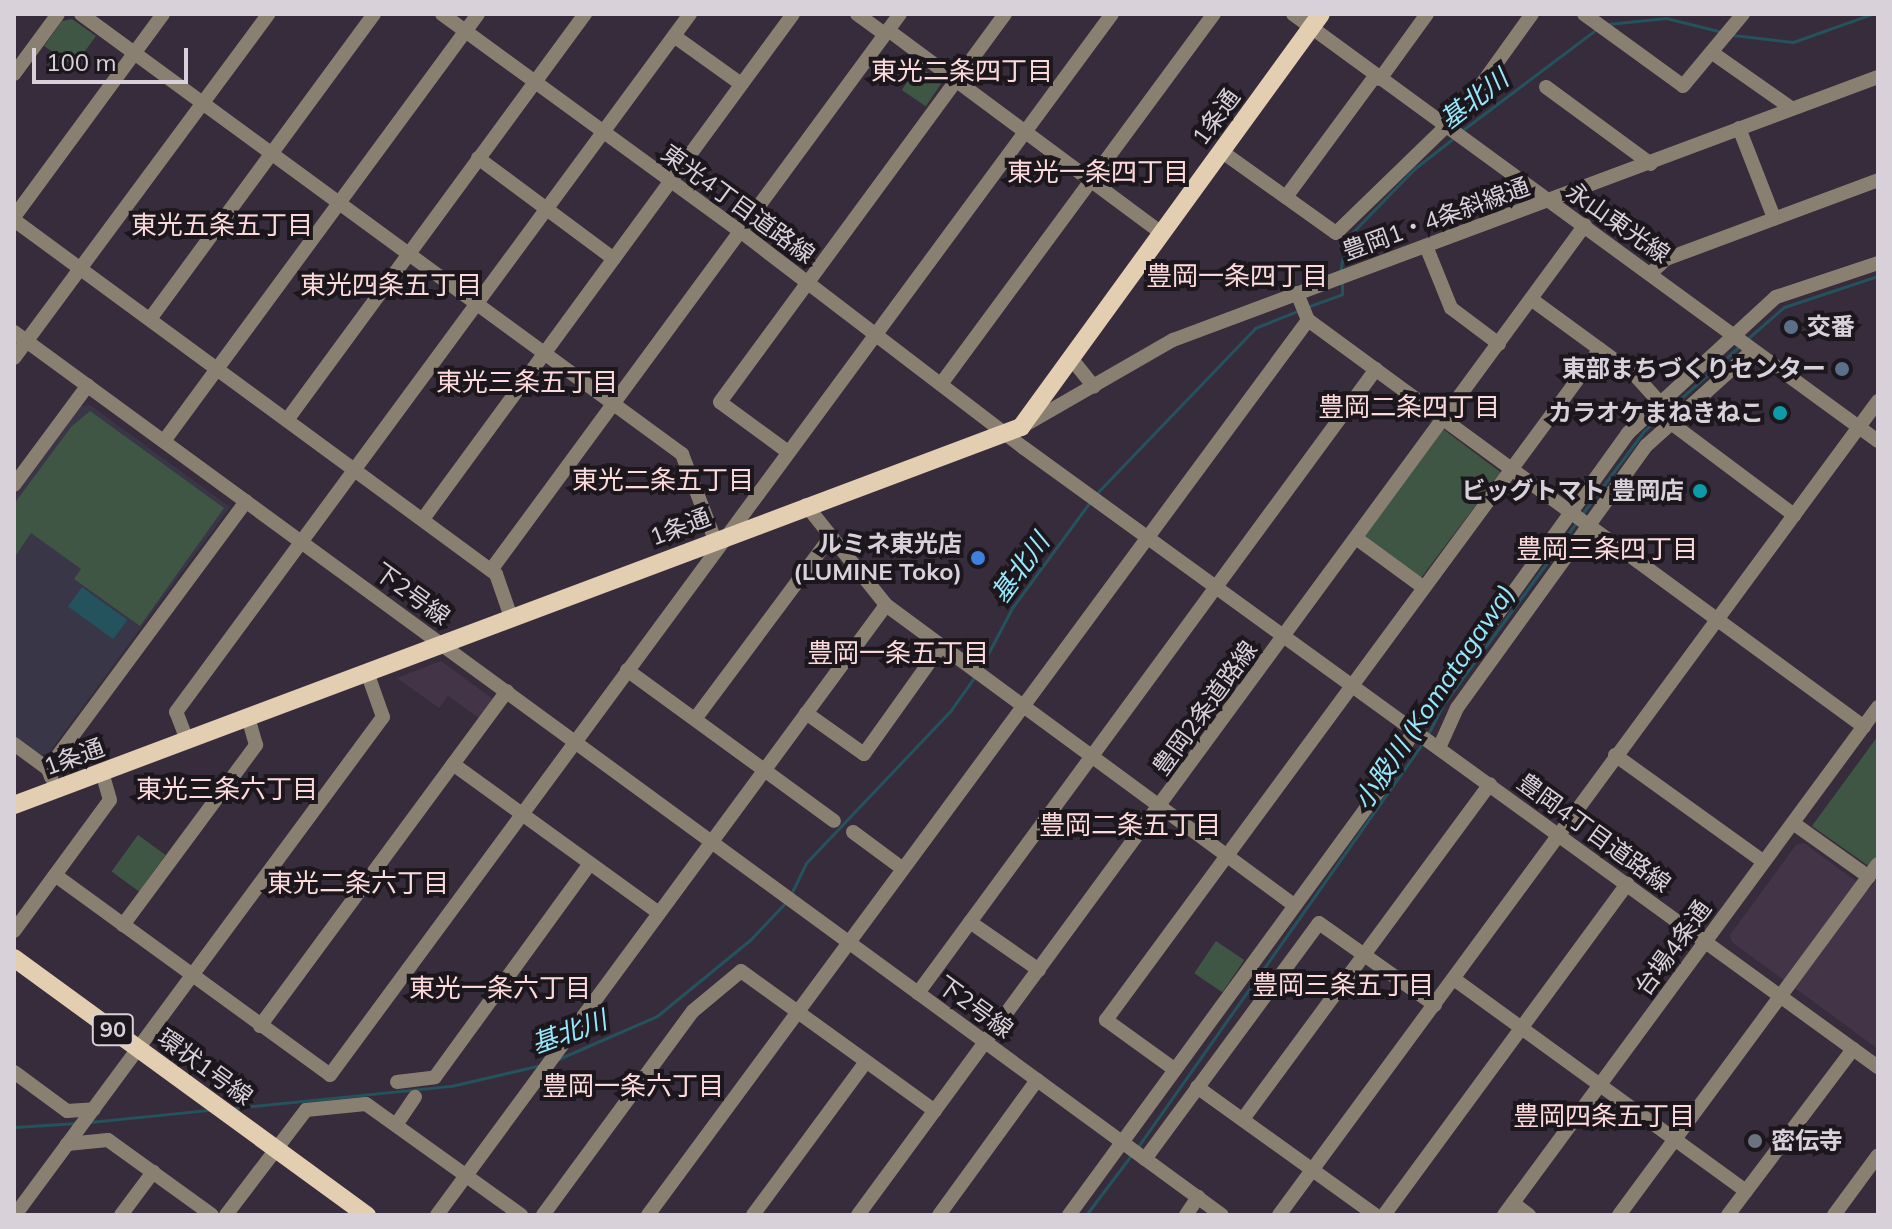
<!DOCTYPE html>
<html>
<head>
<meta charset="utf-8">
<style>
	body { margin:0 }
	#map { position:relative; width:1892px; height:1229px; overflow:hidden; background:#372c3b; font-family:Mulish,"Noto Sans JP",sans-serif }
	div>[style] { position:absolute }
	.built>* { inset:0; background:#443448 }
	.education>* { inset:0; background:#383647 }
	.green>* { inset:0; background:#405645; transform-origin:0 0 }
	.water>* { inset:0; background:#24525d; transform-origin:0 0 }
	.stream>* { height:3px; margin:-1.5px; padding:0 1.5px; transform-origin:1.5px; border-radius:1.5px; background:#24525d }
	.minor>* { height:14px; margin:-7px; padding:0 7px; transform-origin:7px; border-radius:7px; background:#8a8072 }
	.major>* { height:18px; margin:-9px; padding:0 9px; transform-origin:9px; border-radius:9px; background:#e4ceb2 }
	.dots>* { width:22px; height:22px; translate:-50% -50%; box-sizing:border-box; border:4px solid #1c171d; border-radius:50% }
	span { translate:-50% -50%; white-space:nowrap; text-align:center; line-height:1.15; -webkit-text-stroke:8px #1c171d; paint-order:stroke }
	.shield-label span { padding:2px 6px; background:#1c171d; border:2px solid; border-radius:6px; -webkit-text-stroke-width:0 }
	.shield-label { font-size:22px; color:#d8d1da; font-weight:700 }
	.street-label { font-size:24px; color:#d8d1da }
	.poi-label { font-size:24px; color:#d8d1da; font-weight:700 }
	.left { translate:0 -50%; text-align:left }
	.right { translate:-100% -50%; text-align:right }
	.neighbourhood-label { font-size:26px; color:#fcd9da }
	.water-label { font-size:26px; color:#97e8fb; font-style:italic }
	.frame { position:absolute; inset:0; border:16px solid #d8d1da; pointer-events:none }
	.scale { position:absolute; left:32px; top:48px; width:156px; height:36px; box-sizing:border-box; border:4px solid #d8d1da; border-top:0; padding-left:10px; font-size:24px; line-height:28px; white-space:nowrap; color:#d8d1da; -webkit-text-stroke:6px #1c171d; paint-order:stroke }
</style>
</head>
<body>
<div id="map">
	<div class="built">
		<i style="clip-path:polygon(441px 661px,493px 699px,479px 718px,448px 696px,439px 708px,397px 678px)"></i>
		<i style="clip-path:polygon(1804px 843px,1868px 890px,1878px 878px,1878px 1049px,1732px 942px,1730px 935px,1796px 845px)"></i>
	</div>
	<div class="education">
		<i style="clip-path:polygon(90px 405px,230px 507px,48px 754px,40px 755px,14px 736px,14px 497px,81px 406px)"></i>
	</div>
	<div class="green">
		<i style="clip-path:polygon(72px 19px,96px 36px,74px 66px,44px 46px,62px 21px)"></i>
		<i style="left:918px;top:66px;width:29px;height:29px;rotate:34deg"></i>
		<i style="clip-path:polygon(90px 411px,224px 508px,140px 626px,74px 579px,81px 569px,31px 533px,14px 558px,14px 504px,71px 427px)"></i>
		<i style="left:1443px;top:429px;width:72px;height:132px;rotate:37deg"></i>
		<i style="clip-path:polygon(1878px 736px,1878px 857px,1870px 867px,1812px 826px)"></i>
		<i style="left:138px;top:835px;width:34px;height:45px;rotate:36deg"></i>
		<i style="left:1216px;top:941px;width:34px;height:39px;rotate:34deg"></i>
	</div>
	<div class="water">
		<i style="left:82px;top:587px;width:56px;height:24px;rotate:36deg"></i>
	</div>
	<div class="stream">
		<i style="left:1608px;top:24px;width:58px;rotate:-5.9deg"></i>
		<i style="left:1666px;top:18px;width:58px;rotate:14deg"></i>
		<i style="left:1733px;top:35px;width:60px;rotate:6.7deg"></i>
		<i style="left:1793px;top:42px;width:84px;rotate:-19.5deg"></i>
		<i style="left:1460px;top:132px;width:173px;rotate:-37deg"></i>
		<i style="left:1340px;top:273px;width:35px;rotate:-80deg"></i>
		<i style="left:1346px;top:239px;width:98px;rotate:-45.8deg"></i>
		<i style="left:1414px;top:169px;width:52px;rotate:-38deg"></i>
		<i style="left:1307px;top:307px;width:37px;rotate:-20deg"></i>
		<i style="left:1342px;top:294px;width:14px;rotate:-90deg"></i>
		<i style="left:1746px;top:340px;width:50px;rotate:-41deg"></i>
		<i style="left:1784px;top:307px;width:99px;rotate:-18.3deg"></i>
		<i style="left:1097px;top:493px;width:228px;rotate:-46.2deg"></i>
		<i style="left:1255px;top:328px;width:48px;rotate:-21.8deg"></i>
		<i style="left:1582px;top:514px;width:104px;rotate:-53.2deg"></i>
		<i style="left:1644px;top:431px;width:130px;rotate:-41.6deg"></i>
		<i style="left:980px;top:669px;width:69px;rotate:-62.3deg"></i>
		<i style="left:1012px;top:608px;width:132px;rotate:-53.7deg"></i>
		<i style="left:1427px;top:736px;width:34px;rotate:-63deg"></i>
		<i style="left:1442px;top:706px;width:227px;rotate:-53.8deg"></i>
		<i style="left:791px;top:894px;width:34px;rotate:-64deg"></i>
		<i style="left:806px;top:863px;width:211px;rotate:-46.5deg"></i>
		<i style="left:951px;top:710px;width:43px;rotate:-54.5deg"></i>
		<i style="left:556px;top:1060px;width:110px;rotate:-23.5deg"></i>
		<i style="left:657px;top:1016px;width:120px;rotate:-39.3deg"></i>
		<i style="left:750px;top:940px;width:54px;rotate:-46.5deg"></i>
		<i style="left:233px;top:1108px;width:219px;rotate:-5.8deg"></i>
		<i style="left:451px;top:1086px;width:92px;rotate:-13.1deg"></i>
		<i style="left:90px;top:1122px;width:120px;rotate:-5.8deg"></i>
		<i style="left:14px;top:1127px;width:64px;rotate:-3.6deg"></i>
		<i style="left:1137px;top:1148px;width:496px;rotate:-54.8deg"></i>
		<i style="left:1086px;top:1215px;width:76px;rotate:-53deg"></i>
	</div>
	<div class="minor">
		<i style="left:81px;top:14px;width:745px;rotate:36.21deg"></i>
		<i style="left:682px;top:454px;width:92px;rotate:69deg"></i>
		<i style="left:442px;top:14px;width:369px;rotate:36.1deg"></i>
		<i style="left:740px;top:231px;width:357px;rotate:37.4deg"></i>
		<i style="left:1024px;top:448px;width:1055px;rotate:35.94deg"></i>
		<i style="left:857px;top:14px;width:34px;rotate:36deg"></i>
		<i style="left:1293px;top:14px;width:724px;rotate:36.13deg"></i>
		<i style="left:1584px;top:14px;width:122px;rotate:36deg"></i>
		<i style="left:1683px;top:86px;width:94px;rotate:-50.2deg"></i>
		<i style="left:888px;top:30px;width:340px;rotate:36.6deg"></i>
		<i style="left:674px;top:36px;width:82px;rotate:35.6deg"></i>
		<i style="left:1714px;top:54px;width:94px;rotate:35deg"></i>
		<i style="left:14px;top:74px;width:74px;rotate:-53.7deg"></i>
		<i style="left:1380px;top:79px;width:80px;rotate:-54.1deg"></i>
		<i style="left:1546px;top:87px;width:130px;rotate:36.3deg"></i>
		<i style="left:1739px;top:128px;width:97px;rotate:68.7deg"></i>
		<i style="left:1221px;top:151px;width:141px;rotate:35.5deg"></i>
		<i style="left:1336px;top:233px;width:177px;rotate:-44.1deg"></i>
		<i style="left:1463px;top:110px;width:118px;rotate:-54.3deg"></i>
		<i style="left:478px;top:158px;width:169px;rotate:36.6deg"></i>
		<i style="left:1286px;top:197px;width:152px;rotate:-53.6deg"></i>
		<i style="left:14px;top:217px;width:252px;rotate:-53.7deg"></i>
		<i style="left:14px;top:220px;width:598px;rotate:36.3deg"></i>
		<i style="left:496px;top:574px;width:46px;rotate:70.8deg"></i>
		<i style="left:1426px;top:246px;width:67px;rotate:68deg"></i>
		<i style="left:1451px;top:308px;width:60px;rotate:36.9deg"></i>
		<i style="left:1651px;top:273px;width:21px;rotate:-43deg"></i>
		<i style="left:1666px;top:259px;width:226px;rotate:-20.4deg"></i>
		<i style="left:1297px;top:293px;width:29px;rotate:68deg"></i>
		<i style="left:1308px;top:320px;width:689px;rotate:36.2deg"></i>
		<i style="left:1531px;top:299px;width:127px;rotate:36.1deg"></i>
		<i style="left:1634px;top:374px;width:36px;rotate:48deg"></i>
		<i style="left:150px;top:319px;width:378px;rotate:-53.7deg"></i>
		<i style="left:14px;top:332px;width:1496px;rotate:36.17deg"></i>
		<i style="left:1070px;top:357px;width:38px;rotate:51deg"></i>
		<i style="left:14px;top:358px;width:428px;rotate:-53.5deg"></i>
		<i style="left:941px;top:384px;width:460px;rotate:-53.6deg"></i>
		<i style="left:287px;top:420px;width:504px;rotate:-53.72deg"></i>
		<i style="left:1671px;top:423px;width:154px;rotate:36.8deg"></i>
		<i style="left:1025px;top:425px;width:171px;rotate:-29.9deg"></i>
		<i style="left:1173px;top:340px;width:752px;rotate:-20.46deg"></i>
		<i style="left:164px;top:441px;width:530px;rotate:-53.67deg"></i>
		<i style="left:788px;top:452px;width:84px;rotate:-143.7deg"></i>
		<i style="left:720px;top:402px;width:481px;rotate:-53.7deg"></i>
		<i style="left:14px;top:485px;width:124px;rotate:-53.5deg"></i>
		<i style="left:806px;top:505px;width:128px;rotate:51.3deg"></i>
		<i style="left:886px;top:605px;width:506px;rotate:36.33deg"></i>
		<i style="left:423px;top:519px;width:626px;rotate:-53.77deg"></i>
		<i style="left:1356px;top:538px;width:84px;rotate:36.3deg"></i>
		<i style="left:491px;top:570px;width:690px;rotate:-53.66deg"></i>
		<i style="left:627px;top:670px;width:256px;rotate:36.1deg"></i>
		<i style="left:806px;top:713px;width:71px;rotate:35.3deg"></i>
		<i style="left:864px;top:754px;width:133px;rotate:-54.5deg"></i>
		<i style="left:695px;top:719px;width:226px;rotate:-53.3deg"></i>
		<i style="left:187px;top:740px;width:30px;rotate:-111deg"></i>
		<i style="left:176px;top:712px;width:867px;rotate:-53.63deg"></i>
		<i style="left:14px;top:744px;width:42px;rotate:36.3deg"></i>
		<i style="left:48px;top:769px;width:9px;rotate:69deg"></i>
		<i style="left:1439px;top:748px;width:44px;rotate:-65.8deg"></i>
		<i style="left:1457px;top:708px;width:324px;rotate:-54.2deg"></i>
		<i style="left:1647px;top:445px;width:142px;rotate:-41.9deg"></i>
		<i style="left:1615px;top:755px;width:183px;rotate:35.7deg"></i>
		<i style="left:453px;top:764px;width:254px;rotate:35.9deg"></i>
		<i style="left:48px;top:769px;width:333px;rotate:-53.5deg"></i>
		<i style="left:1793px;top:823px;width:93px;rotate:35.4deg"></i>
		<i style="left:853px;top:832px;width:62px;rotate:36.5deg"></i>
		<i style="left:55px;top:875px;width:340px;rotate:36deg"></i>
		<i style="left:330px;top:1075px;width:1318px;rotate:-53.61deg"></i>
		<i style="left:970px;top:922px;width:84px;rotate:34.8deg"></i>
		<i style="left:123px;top:925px;width:224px;rotate:-53.5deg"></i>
		<i style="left:256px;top:745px;width:29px;rotate:-106deg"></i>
		<i style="left:14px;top:931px;width:162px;rotate:-53.8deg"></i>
		<i style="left:110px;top:800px;width:29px;rotate:-106deg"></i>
		<i style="left:1454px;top:979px;width:361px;rotate:36deg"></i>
		<i style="left:918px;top:993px;width:774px;rotate:-53.72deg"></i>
		<i style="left:260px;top:1026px;width:416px;rotate:-53.6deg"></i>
		<i style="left:1174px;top:1069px;width:84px;rotate:-144.2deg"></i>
		<i style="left:1106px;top:1020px;width:833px;rotate:-53.64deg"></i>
		<i style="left:14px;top:1072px;width:66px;rotate:36.3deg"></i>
		<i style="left:67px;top:1111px;width:27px;rotate:-4deg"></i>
		<i style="left:397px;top:1082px;width:38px;rotate:-7deg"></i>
		<i style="left:435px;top:1077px;width:263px;rotate:-54deg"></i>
		<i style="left:1197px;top:1087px;width:219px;rotate:35.7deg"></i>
		<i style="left:1243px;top:1119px;width:416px;rotate:-53.6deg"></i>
		<i style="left:396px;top:1125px;width:34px;rotate:-56deg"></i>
		<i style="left:67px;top:1144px;width:41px;rotate:-5.6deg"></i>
		<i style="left:108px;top:1140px;width:128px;rotate:35.8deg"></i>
		<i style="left:1145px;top:1159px;width:293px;rotate:-53.6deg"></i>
		<i style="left:1319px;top:923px;width:142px;rotate:35.3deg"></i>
		<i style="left:1513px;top:1203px;width:20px;rotate:37deg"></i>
		<i style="left:15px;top:1215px;width:619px;rotate:-53.54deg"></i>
		<i style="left:383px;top:717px;width:48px;rotate:-109.6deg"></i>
		<i style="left:121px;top:1215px;width:54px;rotate:-53.3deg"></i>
		<i style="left:226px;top:1215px;width:132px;rotate:-52.7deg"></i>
		<i style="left:306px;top:1110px;width:60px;rotate:-5.7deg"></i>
		<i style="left:366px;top:1104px;width:191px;rotate:35.6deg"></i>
		<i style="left:437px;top:1215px;width:757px;rotate:-53.64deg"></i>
		<i style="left:543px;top:1215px;width:253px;rotate:-53.7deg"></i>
		<i style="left:693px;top:1011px;width:62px;rotate:-39.8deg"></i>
		<i style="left:741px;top:971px;width:239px;rotate:35.8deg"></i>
		<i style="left:648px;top:1215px;width:1112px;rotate:-53.59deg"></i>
		<i style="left:753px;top:1215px;width:189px;rotate:-53.6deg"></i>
		<i style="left:858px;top:1215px;width:1228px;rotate:-53.71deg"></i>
		<i style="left:939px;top:1215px;width:167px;rotate:-54deg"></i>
		<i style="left:1069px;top:1215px;width:537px;rotate:-53.86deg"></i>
		<i style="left:1386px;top:781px;width:58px;rotate:-61.2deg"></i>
		<i style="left:1414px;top:730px;width:366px;rotate:-54.2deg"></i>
		<i style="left:1628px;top:433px;width:201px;rotate:-42.6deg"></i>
		<i style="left:1776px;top:297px;width:108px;rotate:-18.4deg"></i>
		<i style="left:1186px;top:1215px;width:22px;rotate:-56deg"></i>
		<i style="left:1279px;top:1215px;width:1011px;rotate:-53.65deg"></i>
		<i style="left:1384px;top:1215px;width:411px;rotate:-53.7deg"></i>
		<i style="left:1504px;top:1215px;width:631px;rotate:-53.64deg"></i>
		<i style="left:1619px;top:1215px;width:436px;rotate:-53.6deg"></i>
		<i style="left:1728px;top:1215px;width:208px;rotate:-53deg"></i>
		<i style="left:1834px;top:1215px;width:74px;rotate:-53.7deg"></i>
	</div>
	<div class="major">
		<i style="left:14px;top:805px;width:1076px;rotate:-20.57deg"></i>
		<i style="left:1021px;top:427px;width:510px;rotate:-54.01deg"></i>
		<i style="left:14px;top:958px;width:437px;rotate:36.1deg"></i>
	</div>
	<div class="dots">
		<i style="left:1791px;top:327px;background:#5c6f8a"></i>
		<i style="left:1842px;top:369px;background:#5c6f8a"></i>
		<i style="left:1780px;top:413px;background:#0f9aa8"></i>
		<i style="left:1700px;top:491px;background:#0f9aa8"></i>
		<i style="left:978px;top:558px;background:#3f7fe0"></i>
		<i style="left:1755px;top:1141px;background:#6b7280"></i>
	</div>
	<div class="shield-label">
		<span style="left:113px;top:1030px">90</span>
	</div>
	<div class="street-label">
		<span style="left:1216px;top:117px;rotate:-54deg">1条通</span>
		<span style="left:738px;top:204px;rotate:36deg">東光4丁目道路線</span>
		<span style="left:1436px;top:219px;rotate:-20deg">豊岡1・4条斜線通</span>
		<span style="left:1618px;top:223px;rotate:35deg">永山東光線</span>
		<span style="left:680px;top:527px;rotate:-21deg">1条通</span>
		<span style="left:412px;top:594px;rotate:36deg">下2号線</span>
		<span style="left:1205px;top:708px;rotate:-54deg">豊岡2条道路線</span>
		<span style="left:74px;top:757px;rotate:-20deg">1条通</span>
		<span style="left:1594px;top:833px;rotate:36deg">豊岡4丁目道路線</span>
		<span style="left:1673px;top:948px;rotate:-54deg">台場4条通</span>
		<span style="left:975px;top:1007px;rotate:36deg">下2号線</span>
		<span style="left:205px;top:1067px;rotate:36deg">環状1号線</span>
	</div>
	<div class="poi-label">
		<span class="left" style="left:1807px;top:327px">交番</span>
		<span class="right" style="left:1826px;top:369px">東部まちづくりセンター</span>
		<span class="right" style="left:1764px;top:413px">カラオケまねきねこ</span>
		<span class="right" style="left:1684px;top:491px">ビッグトマト 豊岡店</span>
		<span class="right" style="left:962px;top:558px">ルミネ東光店<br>(LUMINE Toko)</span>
		<span class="left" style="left:1771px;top:1141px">密伝寺</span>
	</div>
	<div class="neighbourhood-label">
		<span style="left:962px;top:71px">東光二条四丁目</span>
		<span style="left:1098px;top:172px">東光一条四丁目</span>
		<span style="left:222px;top:225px">東光五条五丁目</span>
		<span style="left:1237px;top:276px">豊岡一条四丁目</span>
		<span style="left:391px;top:285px">東光四条五丁目</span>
		<span style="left:527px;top:382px">東光三条五丁目</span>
		<span style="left:1409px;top:407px">豊岡二条四丁目</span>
		<span style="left:663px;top:480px">東光二条五丁目</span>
		<span style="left:1607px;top:549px">豊岡三条四丁目</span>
		<span style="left:898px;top:653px">豊岡一条五丁目</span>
		<span style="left:227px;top:789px">東光三条六丁目</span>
		<span style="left:1130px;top:825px">豊岡二条五丁目</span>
		<span style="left:358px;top:883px">東光二条六丁目</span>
		<span style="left:1343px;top:985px">豊岡三条五丁目</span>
		<span style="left:500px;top:988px">東光一条六丁目</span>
		<span style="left:633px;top:1086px">豊岡一条六丁目</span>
		<span style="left:1604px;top:1116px">豊岡四条五丁目</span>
	</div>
	<div class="water-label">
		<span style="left:1474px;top:99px;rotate:-38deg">基北川</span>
		<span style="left:1020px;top:568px;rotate:-54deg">基北川</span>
		<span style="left:1434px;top:697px;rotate:-56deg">小股川 (Komatagawa)</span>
		<span style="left:569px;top:1032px;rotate:-20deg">基北川</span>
	</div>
	<div class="frame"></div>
	<div class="scale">100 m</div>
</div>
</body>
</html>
